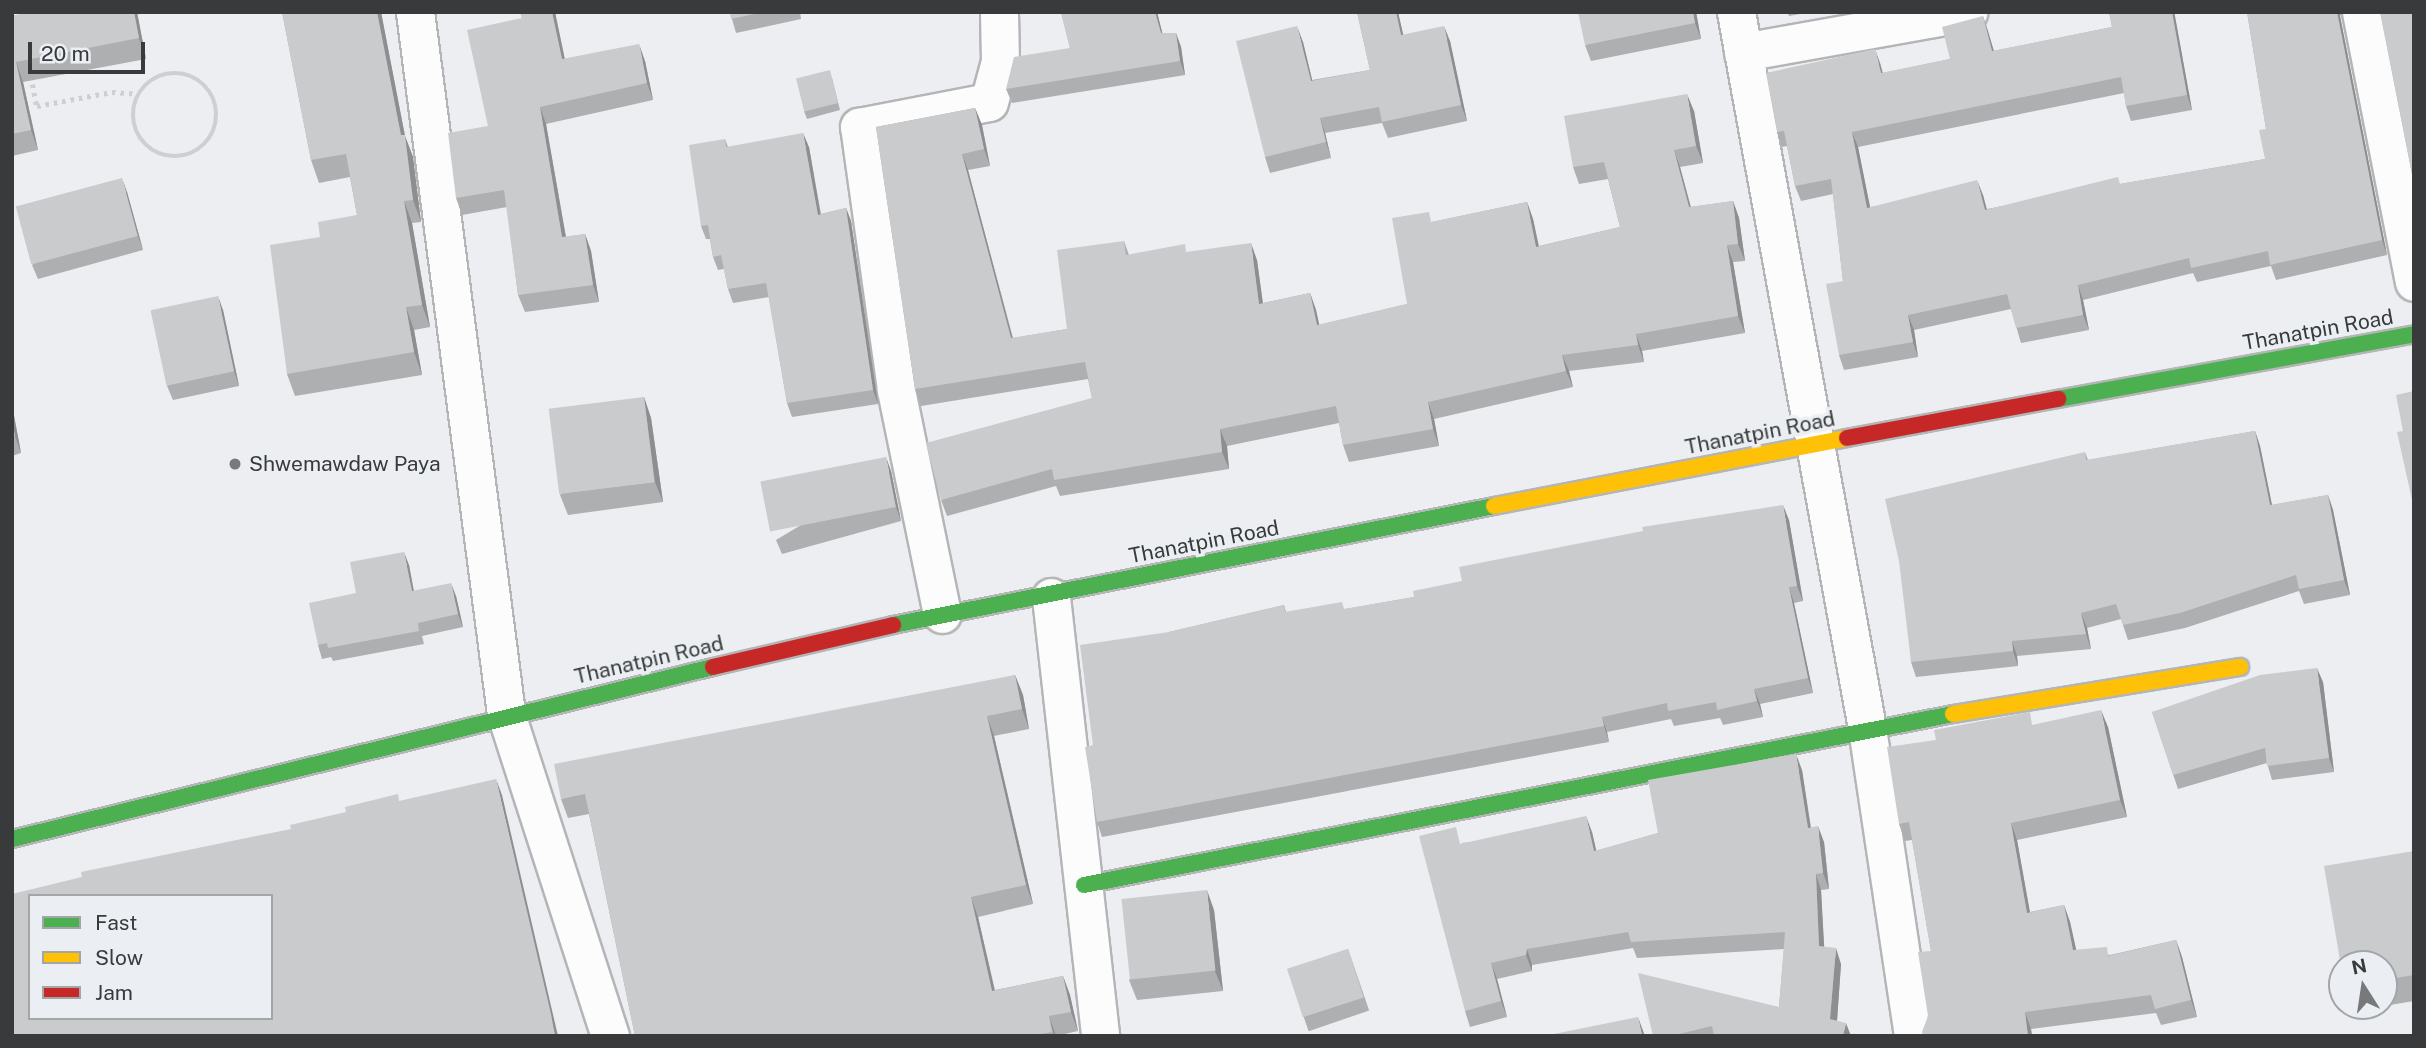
<!DOCTYPE html>
<html>
<head>
<meta charset="utf-8">
<style>
	body { margin:0 }
	#map { position:relative; width:2426px; height:1048px; overflow:hidden; background:#eceef1; font-family:"Public Sans",sans-serif }
	div>[style] { position:absolute }
	.path>* { height:4.5px; margin-top:-2.25px; transform-origin:0; background:repeating-linear-gradient(90deg,#cdcfd0 0 3.5px,transparent 0 8.5px) }
	.path>.ring { margin:-2.25px; padding:0; box-sizing:content-box; background:none; border:4.5px solid #cdcfd0; border-radius:50% }
	.roads { filter:drop-shadow(2px 0 #b4b5b7) drop-shadow(-2px 0 #b4b5b7) drop-shadow(0 2px #b4b5b7) drop-shadow(0 -2px #b4b5b7) }
	.street>* { height:37px; margin:-18.5px; padding:0 18.5px; transform-origin:18.5px; border-radius:18.5px; background:#fcfcfd }
	.fast>* { height:16px; margin:-8px; padding:0 8px; transform-origin:8px; border-radius:8px; background:#4caf50 }
	.slow>* { height:16px; margin:-8px; padding:0 8px; transform-origin:8px; border-radius:8px; background:#ffc107 }
	.jam>* { height:16px; margin:-8px; padding:0 8px; transform-origin:8px; border-radius:8px; background:#c62828 }
	.wall>* { inset:0; background:#adafb0; transform-origin:0 0 }
	.shaded-wall>* { inset:0; background:#8d8e90 }
	.building>* { inset:0; background:#c9cbcd; transform-origin:0 0 }
	.dots>* { width:19px; height:19px; translate:-50% -50%; box-sizing:border-box; border:4px solid #ebeef2; border-radius:50% }
	span { translate:-50% -50%; white-space:nowrap; text-align:center; line-height:1.15; -webkit-text-stroke:7px #ebeef2; paint-order:stroke }
	.street-label { font-size:21px; color:#383a3b }
	.poi-label { font-size:21px; color:#383a3b }
	.left { translate:0 -50%; text-align:left }
	.frame { position:absolute; inset:0; border:14px solid #383a3b; pointer-events:none }
	.legend { position:absolute; left:28px; top:894px; width:245px; height:126px; box-sizing:border-box; background:#ebeef2; border:2px solid #a3a6a9; margin:0; padding:9px 12px; list-style:none; font-size:21px; color:#383a3b }
	.legend li { display:flex; align-items:center; gap:14px; height:35px }
	.legend b { width:35px; border:2px solid #a3a6a9 }
	.north { position:absolute; left:2328px; top:950px; width:70px; height:70px; box-sizing:border-box; background:#ebeef2; border:2px solid #a3a6a9; border-radius:50%; rotate:348deg; font-size:19px; font-weight:700; line-height:28px; text-align:center; color:#383a3b }
	.north::after { content:''; display:block; margin:auto; width:24px; height:32px; background:#77797b; clip-path:polygon(50% 0,100% 100%,50% 72%,0 100%) }
	.scale { position:absolute; left:28px; top:42px; width:117px; height:32px; box-sizing:border-box; border:4px solid #383a3b; border-top:0; padding-left:9px; font-size:21px; line-height:24px; white-space:nowrap; color:#383a3b; -webkit-text-stroke:5px #ebeef2; paint-order:stroke }
</style>
</head>
<body>
<div id="map">
	<div class="path">
		<i class="ring" style="left:133px;top:73px;width:79.5px;height:79.5px"></i>
		<i style="left:31px;top:76px;width:31px;rotate:79deg"></i>
		<i style="left:37px;top:106px;width:76px;rotate:-10.6deg"></i>
		<i style="left:112px;top:92px;width:26px;rotate:4deg"></i>
	</div>
	<div class="roads">
		<div class="street">
			<i style="left:415px;top:12px;width:708px;rotate:82.61deg"></i>
			<i style="left:506px;top:714px;width:338px;rotate:72.1deg"></i>
			<i style="left:1736px;top:12px;width:728px;rotate:79.63deg"></i>
			<i style="left:1867px;top:728px;width:311px;rotate:81.5deg"></i>
			<i style="left:2361px;top:12px;width:275px;rotate:78.9deg"></i>
			<i style="left:1743px;top:52px;width:229px;rotate:-10.1deg"></i>
			<i style="left:1051px;top:597px;width:442px;rotate:83.6deg"></i>
			<i style="left:942px;top:614px;width:230px;rotate:-101.6deg"></i>
			<i style="left:896px;top:389px;width:265px;rotate:-98deg"></i>
			<i style="left:859px;top:127px;width:132px;rotate:-10.9deg"></i>
			<i style="left:989px;top:102px;width:42px;rotate:-75deg"></i>
			<i style="left:1000px;top:61px;width:49px;rotate:-91.2deg"></i>
		</div>
		<div class="fast">
			<i style="left:2058px;top:399px;width:362px;rotate:-10.3deg"></i>
			<i style="left:893px;top:625px;width:613px;rotate:-11.2deg"></i>
			<i style="left:12px;top:839px;width:722px;rotate:-13.79deg"></i>
			<i style="left:1084px;top:885px;width:886px;rotate:-11.13deg"></i>
		</div>
		<div class="slow">
			<i style="left:1494px;top:506px;width:359px;rotate:-10.9deg"></i>
			<i style="left:1953px;top:714px;width:291px;rotate:-9.3deg"></i>
		</div>
		<div class="jam">
			<i style="left:1847px;top:438px;width:215px;rotate:-10.5deg"></i>
			<i style="left:713px;top:667px;width:185px;rotate:-13.1deg"></i>
		</div>
	</div>
	<div class="wall">
		<i style="clip-path:polygon(32px 12px,137px 12px,146px 59px,23px 82px,38px 150px,12px 156px,12px 16px)"></i>
		<i style="clip-path:polygon(282px 12px,381px 12px,405px 136px,413px 157px,421px 222px,412px 223px,430px 327px,414px 330px,422px 375px,295px 396px,287px 374px,320px 237px,357px 215px,350px 177px,319px 183px,311px 160px)"></i>
		<i style="clip-path:polygon(520px 12px,555px 12px,565px 59px,645px 61px,653px 100px,546px 124px,566px 237px,585px 234px,591px 251px,599px 302px,525px 312px,518px 295px,507px 207px,462px 215px,456px 198px,488px 126px,522px 18px)"></i>
		<i style="clip-path:polygon(730px 12px,800px 12px,801px 19px,736px 33px)"></i>
		<i style="clip-path:polygon(1061px 12px,1157px 12px,1162px 33px,1176px 33px,1181px 47px,1185px 75px,1012px 103px,1006px 89px,1070px 48px)"></i>
		<i style="clip-path:polygon(1357px 12px,1398px 12px,1403px 35px,1450px 41px,1467px 121px,1388px 138px,1382px 123px,1325px 133px,1331px 158px,1270px 173px,1265px 157px,1303px 42px,1312px 80px,1370px 70px)"></i>
		<i style="clip-path:polygon(1696px 12px,1701px 39px,1591px 61px,1585px 45px)"></i>
		<i style="clip-path:polygon(1787px 12px,1811px 12px,1789px 16px)"></i>
		<i style="clip-path:polygon(2109px 12px,2174px 12px,2192px 110px,2131px 121px,2126px 106px,2124px 93px,1858px 147px,1870px 207px,1983px 195px,1987px 209px,2120px 184px,2265px 159px,2266px 129px,2247px 12px,2341px 12px,2340px 16px,2387px 255px,2276px 280px,2271px 266px,2197px 282px,2193px 273px,2083px 300px,2089px 330px,2021px 343px,2011px 309px,1914px 330px,1918px 357px,1844px 370px,1839px 355px,1843px 281px,1833px 194px,1801px 201px,1795px 186px,1787px 146px,1782px 147px,1777px 132px,1880px 63px,1883px 73px,1950px 59px,1983px 16px,1994px 51px,2112px 27px)"></i>
		<i style="clip-path:polygon(832px 78px,840px 110px,807px 119px,804px 111px)"></i>
		<i style="clip-path:polygon(975px 108px,982px 125px,990px 166px,968px 170px,1013px 338px,1067px 329px,1124px 241px,1129px 255px,1188px 252px,1257px 260px,1263px 303px,1310px 293px,1316px 310px,1319px 325px,1407px 304px,1432px 222px,1527px 202px,1533px 219px,1539px 246px,1620px 227px,1608px 179px,1579px 184px,1573px 167px,1694px 111px,1703px 163px,1680px 167px,1691px 207px,1733px 201px,1739px 218px,1745px 261px,1733px 262px,1745px 333px,1642px 351px,1644px 362px,1569px 371px,1573px 387px,1434px 419px,1439px 446px,1349px 462px,1343px 445px,1339px 423px,1227px 446px,1229px 469px,1060px 496px,1056px 486px,947px 516px,941px 500px,1092px 398px,1088px 379px,921px 406px,915px 389px,876px 127px)"></i>
		<i style="clip-path:polygon(725px 139px,728px 147px,809px 147px,821px 214px,846px 208px,851px 221px,878px 404px,792px 417px,787px 403px,769px 297px,733px 303px,728px 289px,724px 269px,718px 270px,713px 257px,710px 239px,706px 239px,701px 226px)"></i>
		<i style="clip-path:polygon(127px 192px,143px 250px,38px 279px,32px 265px)"></i>
		<i style="clip-path:polygon(223px 310px,239px 386px,173px 400px,167px 386px)"></i>
		<i style="clip-path:polygon(644px 397px,651px 418px,663px 502px,568px 515px,560px 495px)"></i>
		<i style="clip-path:polygon(12px 405px,21px 453px,12px 456px)"></i>
		<i style="clip-path:polygon(2255px 431px,2260px 446px,2272px 505px,2328px 495px,2333px 510px,2350px 595px,2304px 604px,2299px 591px,2185px 628px,2128px 640px,2121px 619px,2087px 628px,2091px 649px,2017px 656px,2018px 666px,1916px 677px,1911px 662px,2085px 452px,2088px 460px)"></i>
		<i style="clip-path:polygon(891px 471px,901px 521px,782px 554px,776px 540px)"></i>
		<i style="clip-path:polygon(1789px 520px,1803px 601px,1794px 603px,1813px 693px,1760px 704px,1763px 717px,1723px 725px,1720px 718px,1674px 726px,1671px 719px,1607px 732px,1609px 742px,1102px 837px,1097px 822px,1093px 745px,1169px 632px,1284px 605px,1286px 612px,1345px 609px,1414px 597px)"></i>
		<i style="clip-path:polygon(409px 565px,414px 591px,456px 596px,463px 627px,422px 636px,424px 644px,333px 661px,331px 657px,322px 659px,318px 645px,356px 593px)"></i>
		<i style="clip-path:polygon(1015px 675px,1023px 695px,1029px 729px,994px 736px,1033px 904px,978px 917px,995px 990px,1063px 976px,1070px 995px,1078px 1031px,1056px 1036px,635px 1036px,589px 814px,568px 818px,561px 799px)"></i>
		<i style="clip-path:polygon(2323px 682px,2334px 772px,2272px 780px,2267px 763px,2178px 789px,2152px 712px)"></i>
		<i style="clip-path:polygon(2035px 725px,2108px 727px,2127px 817px,2017px 840px,2030px 912px,2064px 905px,2070px 922px,2076px 950px,2110px 955px,2176px 940px,2182px 957px,2197px 1017px,2161px 1025px,2156px 1013px,2031px 1029px,2032px 1036px,1923px 1036px,1928px 1016px,1931px 951px,1912px 840px,1905px 841px,1899px 824px,1936px 740px)"></i>
		<i style="clip-path:polygon(1802px 770px,1811px 827px,1824px 842px,1829px 889px,1821px 890px,1824px 947px,1841px 964px,1837px 1021px,1851px 1036px,1653px 1036px,1779px 1007px,1784px 949px,1637px 958px,1633px 948px,1532px 965px,1532px 971px,1497px 979px,1507px 1017px,1470px 1027px,1465px 1011px,1462px 843px,1592px 832px,1596px 851px,1658px 833px)"></i>
		<i style="clip-path:polygon(2414px 851px,2414px 1001px,2384px 1006px,2384px 964px)"></i>
		<i style="clip-path:polygon(1214px 910px,1223px 991px,1137px 1000px,1129px 980px)"></i>
		<i style="left:1348px;top:949px;width:65px;height:64px;rotate:71deg"></i>
		<i style="clip-path:polygon(2351px 1006px,2384px 1006px,2353px 1011px)"></i>
	</div>
	<div class="shaded-wall">
		<i style="clip-path:polygon(134px 12px,137px 12px,146px 59px,139px 38px)"></i>
		<i style="clip-path:polygon(377px 12px,381px 12px,405px 136px,413px 157px,421px 222px,413px 200px)"></i>
		<i style="clip-path:polygon(552px 12px,555px 12px,568px 76px,562px 59px)"></i>
		<i style="clip-path:polygon(1155px 12px,1157px 12px,1166px 47px,1161px 33px)"></i>
		<i style="clip-path:polygon(1396px 12px,1398px 12px,1407px 51px,1401px 35px)"></i>
		<i style="clip-path:polygon(1693px 12px,1696px 12px,1701px 39px,1695px 23px)"></i>
		<i style="clip-path:polygon(2172px 12px,2174px 12px,2175px 16px,2192px 110px,2187px 95px)"></i>
		<i style="clip-path:polygon(2337px 12px,2341px 12px,2340px 16px,2387px 255px,2382px 240px)"></i>
		<i style="clip-path:polygon(1983px 16px,1988px 31px,1998px 66px,1992px 51px)"></i>
		<i style="clip-path:polygon(1297px 26px,1303px 42px,1316px 96px,1311px 81px)"></i>
		<i style="clip-path:polygon(1444px 26px,1450px 41px,1467px 121px,1461px 105px)"></i>
		<i style="clip-path:polygon(1176px 33px,1181px 47px,1185px 75px,1180px 61px)"></i>
		<i style="clip-path:polygon(639px 44px,645px 61px,653px 100px,647px 83px)"></i>
		<i style="clip-path:polygon(1875px 49px,1880px 63px,1886px 88px,1881px 73px)"></i>
		<i style="clip-path:polygon(16px 62px,23px 82px,38px 150px,31px 130px)"></i>
		<i style="clip-path:polygon(1687px 94px,1694px 111px,1703px 163px,1696px 146px)"></i>
		<i style="clip-path:polygon(540px 107px,546px 124px,569px 255px,562px 237px)"></i>
		<i style="clip-path:polygon(975px 108px,982px 125px,990px 166px,984px 149px)"></i>
		<i style="clip-path:polygon(1320px 118px,1325px 133px,1331px 158px,1326px 142px)"></i>
		<i style="clip-path:polygon(1852px 132px,1858px 147px,1873px 222px,1867px 208px)"></i>
		<i style="clip-path:polygon(803px 133px,809px 147px,823px 229px,818px 215px)"></i>
		<i style="clip-path:polygon(1674px 150px,1680px 167px,1695px 224px,1689px 207px)"></i>
		<i style="clip-path:polygon(962px 154px,968px 170px,1017px 355px,1011px 338px)"></i>
		<i style="clip-path:polygon(122px 178px,127px 192px,143px 250px,138px 236px)"></i>
		<i style="clip-path:polygon(1977px 180px,1983px 195px,1990px 224px,1985px 210px)"></i>
		<i style="clip-path:polygon(404px 201px,412px 223px,430px 327px,422px 305px)"></i>
		<i style="clip-path:polygon(1733px 201px,1739px 218px,1745px 261px,1738px 244px)"></i>
		<i style="clip-path:polygon(1527px 202px,1533px 219px,1542px 263px,1536px 247px)"></i>
		<i style="clip-path:polygon(846px 208px,851px 221px,878px 404px,873px 390px)"></i>
		<i style="clip-path:polygon(585px 234px,591px 251px,599px 302px,593px 285px)"></i>
		<i style="clip-path:polygon(1251px 243px,1257px 260px,1265px 320px,1259px 304px)"></i>
		<i style="clip-path:polygon(1727px 245px,1733px 262px,1745px 333px,1738px 316px)"></i>
		<i style="clip-path:polygon(2078px 285px,2083px 300px,2089px 330px,2083px 315px)"></i>
		<i style="clip-path:polygon(1310px 293px,1316px 310px,1323px 342px,1317px 325px)"></i>
		<i style="clip-path:polygon(218px 296px,223px 310px,239px 386px,234px 371px)"></i>
		<i style="clip-path:polygon(406px 307px,414px 330px,422px 375px,414px 352px)"></i>
		<i style="clip-path:polygon(1908px 315px,1914px 330px,1918px 357px,1913px 342px)"></i>
		<i style="clip-path:polygon(1636px 334px,1642px 351px,1644px 362px,1638px 345px)"></i>
		<i style="clip-path:polygon(1562px 355px,1569px 371px,1573px 387px,1566px 371px)"></i>
		<i style="clip-path:polygon(644px 397px,651px 418px,663px 502px,655px 482px)"></i>
		<i style="clip-path:polygon(1428px 402px,1434px 419px,1439px 446px,1433px 429px)"></i>
		<i style="clip-path:polygon(12px 405px,21px 453px,15px 436px,12px 421px)"></i>
		<i style="clip-path:polygon(1220px 429px,1227px 446px,1229px 469px,1222px 452px)"></i>
		<i style="clip-path:polygon(2255px 431px,2260px 446px,2275px 520px,2270px 505px)"></i>
		<i style="clip-path:polygon(886px 457px,891px 471px,901px 521px,896px 507px)"></i>
		<i style="clip-path:polygon(2328px 495px,2333px 510px,2350px 595px,2344px 580px)"></i>
		<i style="clip-path:polygon(1783px 505px,1789px 520px,1803px 601px,1797px 586px)"></i>
		<i style="clip-path:polygon(404px 552px,409px 565px,416px 604px,412px 591px)"></i>
		<i style="clip-path:polygon(451px 583px,456px 596px,463px 627px,458px 614px)"></i>
		<i style="clip-path:polygon(1789px 587px,1794px 603px,1813px 693px,1808px 678px)"></i>
		<i style="clip-path:polygon(2081px 613px,2087px 628px,2091px 649px,2086px 634px)"></i>
		<i style="clip-path:polygon(2012px 641px,2017px 656px,2018px 666px,2013px 651px)"></i>
		<i style="clip-path:polygon(2317px 668px,2323px 682px,2334px 772px,2329px 758px)"></i>
		<i style="clip-path:polygon(1015px 675px,1023px 695px,1029px 729px,1022px 709px)"></i>
		<i style="clip-path:polygon(1754px 689px,1760px 704px,1763px 717px,1757px 701px)"></i>
		<i style="clip-path:polygon(2101px 710px,2108px 727px,2127px 817px,2120px 800px)"></i>
		<i style="clip-path:polygon(987px 716px,994px 736px,1033px 904px,1026px 885px)"></i>
		<i style="clip-path:polygon(1602px 717px,1607px 732px,1609px 742px,1604px 726px)"></i>
		<i style="clip-path:polygon(1796px 754px,1802px 770px,1813px 844px,1808px 828px)"></i>
		<i style="clip-path:polygon(496px 779px,502px 795px,558px 1036px,555px 1036px)"></i>
		<i style="clip-path:polygon(1586px 816px,1592px 832px,1600px 867px,1594px 851px)"></i>
		<i style="clip-path:polygon(2011px 823px,2017px 840px,2033px 930px,2027px 913px)"></i>
		<i style="clip-path:polygon(1818px 826px,1824px 842px,1829px 889px,1823px 873px)"></i>
		<i style="clip-path:polygon(1816px 874px,1821px 890px,1825px 962px,1819px 946px)"></i>
		<i style="clip-path:polygon(1207px 890px,1214px 910px,1223px 991px,1215px 971px)"></i>
		<i style="clip-path:polygon(971px 897px,978px 917px,999px 1010px,992px 991px)"></i>
		<i style="clip-path:polygon(2064px 905px,2070px 922px,2080px 967px,2073px 950px)"></i>
		<i style="clip-path:polygon(2176px 940px,2182px 957px,2197px 1017px,2191px 1000px)"></i>
		<i style="clip-path:polygon(1836px 948px,1841px 964px,1836px 1035px,1830px 1019px)"></i>
		<i style="clip-path:polygon(1527px 949px,1532px 965px,1532px 971px,1526px 955px)"></i>
		<i style="clip-path:polygon(1491px 963px,1497px 979px,1507px 1017px,1501px 1001px)"></i>
		<i style="clip-path:polygon(1063px 976px,1070px 995px,1078px 1031px,1071px 1012px)"></i>
		<i style="clip-path:polygon(2025px 1012px,2031px 1029px,2032px 1036px,2028px 1036px)"></i>
		<i style="clip-path:polygon(1049px 1016px,1056px 1036px,1054px 1036px)"></i>
		<i style="clip-path:polygon(1638px 1017px,1645px 1036px,1642px 1036px)"></i>
		<i style="clip-path:polygon(1846px 1023px,1851px 1036px,1843px 1036px)"></i>
	</div>
	<div class="building">
		<i style="clip-path:polygon(32px 12px,134px 12px,139px 38px,16px 62px,31px 130px,12px 134px,12px 16px)"></i>
		<i style="clip-path:polygon(282px 12px,377px 12px,401px 135px,405px 135px,413px 200px,404px 201px,422px 305px,406px 307px,414px 352px,287px 374px,270px 245px,320px 237px,318px 222px,357px 215px,346px 154px,311px 160px)"></i>
		<i style="clip-path:polygon(520px 12px,552px 12px,562px 59px,639px 44px,647px 83px,540px 107px,562px 237px,585px 234px,593px 285px,518px 295px,504px 190px,456px 198px,448px 133px,488px 126px,467px 30px,522px 18px)"></i>
		<i style="clip-path:polygon(730px 12px,764px 12px,731px 19px)"></i>
		<i style="clip-path:polygon(1061px 12px,1155px 12px,1161px 33px,1176px 33px,1180px 61px,1006px 89px,1014px 57px,1070px 48px)"></i>
		<i style="clip-path:polygon(1357px 12px,1396px 12px,1401px 35px,1444px 26px,1461px 105px,1382px 122px,1379px 107px,1320px 118px,1326px 142px,1265px 157px,1236px 41px,1297px 26px,1311px 81px,1370px 70px)"></i>
		<i style="clip-path:polygon(1578px 12px,1693px 12px,1695px 23px,1585px 45px)"></i>
		<i style="clip-path:polygon(2109px 12px,2172px 12px,2187px 95px,2126px 106px,2121px 77px,1852px 132px,1867px 208px,1977px 180px,1985px 210px,2118px 177px,2120px 184px,2265px 159px,2259px 130px,2266px 129px,2247px 12px,2337px 12px,2382px 240px,2270px 265px,2268px 251px,2191px 268px,2189px 258px,2078px 285px,2083px 315px,2016px 328px,2007px 294px,1908px 315px,1913px 342px,1839px 355px,1826px 284px,1843px 281px,1831px 179px,1795px 186px,1784px 131px,1777px 132px,1766px 73px,1875px 49px,1881px 73px,1950px 59px,1942px 27px,1983px 16px,1992px 51px,2112px 27px)"></i>
		<i style="clip-path:polygon(2380px 12px,2414px 12px,2414px 184px)"></i>
		<i style="left:830px;top:70px;width:34px;height:35px;rotate:76deg"></i>
		<i style="clip-path:polygon(1687px 94px,1696px 146px,1674px 150px,1689px 207px,1733px 201px,1738px 244px,1727px 245px,1738px 316px,1636px 334px,1638px 345px,1562px 355px,1566px 371px,1428px 402px,1433px 429px,1343px 445px,1336px 406px,1220px 429px,1222px 452px,1054px 480px,1052px 469px,941px 500px,926px 443px,1092px 398px,1085px 362px,915px 389px,876px 127px,975px 108px,984px 149px,962px 154px,1011px 338px,1067px 329px,1057px 250px,1124px 241px,1126px 255px,1185px 244px,1186px 252px,1251px 243px,1259px 304px,1310px 293px,1317px 325px,1407px 304px,1392px 218px,1429px 212px,1431px 222px,1527px 202px,1536px 247px,1620px 227px,1604px 162px,1573px 167px,1564px 116px)"></i>
		<i style="clip-path:polygon(803px 133px,818px 215px,846px 208px,873px 390px,787px 403px,766px 283px,728px 289px,721px 255px,713px 257px,708px 225px,701px 226px,689px 145px,725px 139px,726px 147px)"></i>
		<i style="left:122px;top:178px;width:60px;height:110px;rotate:75deg"></i>
		<i style="left:218px;top:296px;width:77px;height:69px;rotate:78deg"></i>
		<i style="clip-path:polygon(2414px 391px,2414px 509px,2397px 432px,2403px 431px,2396px 395px)"></i>
		<i style="left:644px;top:397px;width:86px;height:96px;rotate:83deg"></i>
		<i style="clip-path:polygon(12px 421px,15px 436px,12px 436px)"></i>
		<i style="clip-path:polygon(2255px 431px,2270px 505px,2328px 495px,2344px 580px,2299px 589px,2296px 575px,2180px 613px,2123px 625px,2116px 604px,2081px 613px,2086px 634px,2012px 641px,2013px 651px,1911px 662px,1899px 561px,1885px 499px,2085px 452px,2086px 460px)"></i>
		<i style="left:886px;top:457px;width:51px;height:128px;rotate:79deg"></i>
		<i style="clip-path:polygon(1783px 505px,1797px 586px,1789px 587px,1808px 678px,1754px 689px,1757px 701px,1717px 710px,1716px 702px,1668px 711px,1667px 703px,1602px 717px,1604px 726px,1097px 822px,1085px 747px,1093px 745px,1080px 645px,1169px 632px,1284px 605px,1285px 612px,1342px 602px,1344px 609px,1414px 597px,1413px 591px,1462px 581px,1459px 567px,1643px 531px,1642px 527px)"></i>
		<i style="clip-path:polygon(404px 552px,412px 591px,451px 583px,458px 614px,418px 623px,419px 631px,328px 648px,327px 643px,318px 645px,309px 603px,356px 593px,350px 562px)"></i>
		<i style="clip-path:polygon(2317px 668px,2329px 758px,2267px 766px,2265px 748px,2173px 775px,2152px 712px,2260px 675px)"></i>
		<i style="clip-path:polygon(1015px 675px,1022px 709px,987px 716px,1026px 885px,971px 897px,992px 991px,1063px 976px,1071px 1012px,1049px 1016px,1052px 1032px,1029px 1036px,635px 1036px,585px 794px,561px 799px,554px 764px)"></i>
		<i style="clip-path:polygon(2101px 710px,2120px 800px,2011px 823px,2027px 913px,2064px 905px,2073px 950px,2107px 947px,2108px 956px,2176px 940px,2191px 1000px,2155px 1009px,2151px 995px,2025px 1012px,2028px 1036px,1923px 1036px,1922px 1032px,1928px 1016px,1918px 952px,1931px 951px,1909px 822px,1899px 824px,1887px 747px,1936px 740px,1934px 730px,2030px 712px,2032px 725px)"></i>
		<i style="clip-path:polygon(1796px 754px,1808px 828px,1818px 826px,1823px 873px,1816px 874px,1819px 946px,1836px 948px,1830px 1019px,1846px 1023px,1843px 1036px,1714px 1036px,1712px 1026px,1671px 1036px,1653px 1036px,1638px 973px,1779px 1007px,1785px 932px,1631px 942px,1628px 932px,1527px 949px,1526px 955px,1491px 963px,1501px 1001px,1465px 1011px,1419px 836px,1456px 827px,1460px 844px,1586px 816px,1594px 851px,1658px 833px,1648px 780px)"></i>
		<i style="clip-path:polygon(evenodd,496px 779px,551px 1014px,555px 1036px,12px 1036px,12px 894px,82px 877px,81px 872px,291px 829px,290px 825px,346px 812px,345px 807px,398px 794px,399px 801px,496px 779px,30px 896px,271px 896px,271px 1018px,30px 1018px,30px 896px)"></i>
		<i style="clip-path:polygon(2414px 851px,2414px 975px,2384px 980px,2384px 964px,2342px 964px,2342px 972px,2324px 866px)"></i>
		<i style="left:1207px;top:890px;width:81px;height:86px;rotate:84deg"></i>
		<i style="left:1348px;top:949px;width:51px;height:64px;rotate:72deg"></i>
		<i style="clip-path:polygon(1638px 1017px,1642px 1036px,1544px 1036px)"></i>
	</div>
	<div class="dots">
		<i style="left:235px;top:464px;background:#77797b"></i>
	</div>
	<div class="street-label">
		<span style="left:2318px;top:330px;rotate:-10deg">Thanatpin Road</span>
		<span style="left:1760px;top:433px;rotate:-11deg">Thanatpin Road</span>
		<span style="left:1204px;top:542px;rotate:-11deg">Thanatpin Road</span>
		<span style="left:649px;top:660px;rotate:-13deg">Thanatpin Road</span>
	</div>
	<div class="poi-label">
		<span class="left" style="left:249px;top:464px">Shwemawdaw Paya</span>
	</div>
	<div class="frame"></div>
	<ul class="legend">
	<li><b style="height:9px;background:#4caf50"></b>Fast</li>
	<li><b style="height:9px;background:#ffc107"></b>Slow</li>
	<li><b style="height:9px;background:#c62828"></b>Jam</li>
	</ul>
	<div class="north">N</div>
	<div class="scale">20 m</div>
</div>
</body>
</html>
